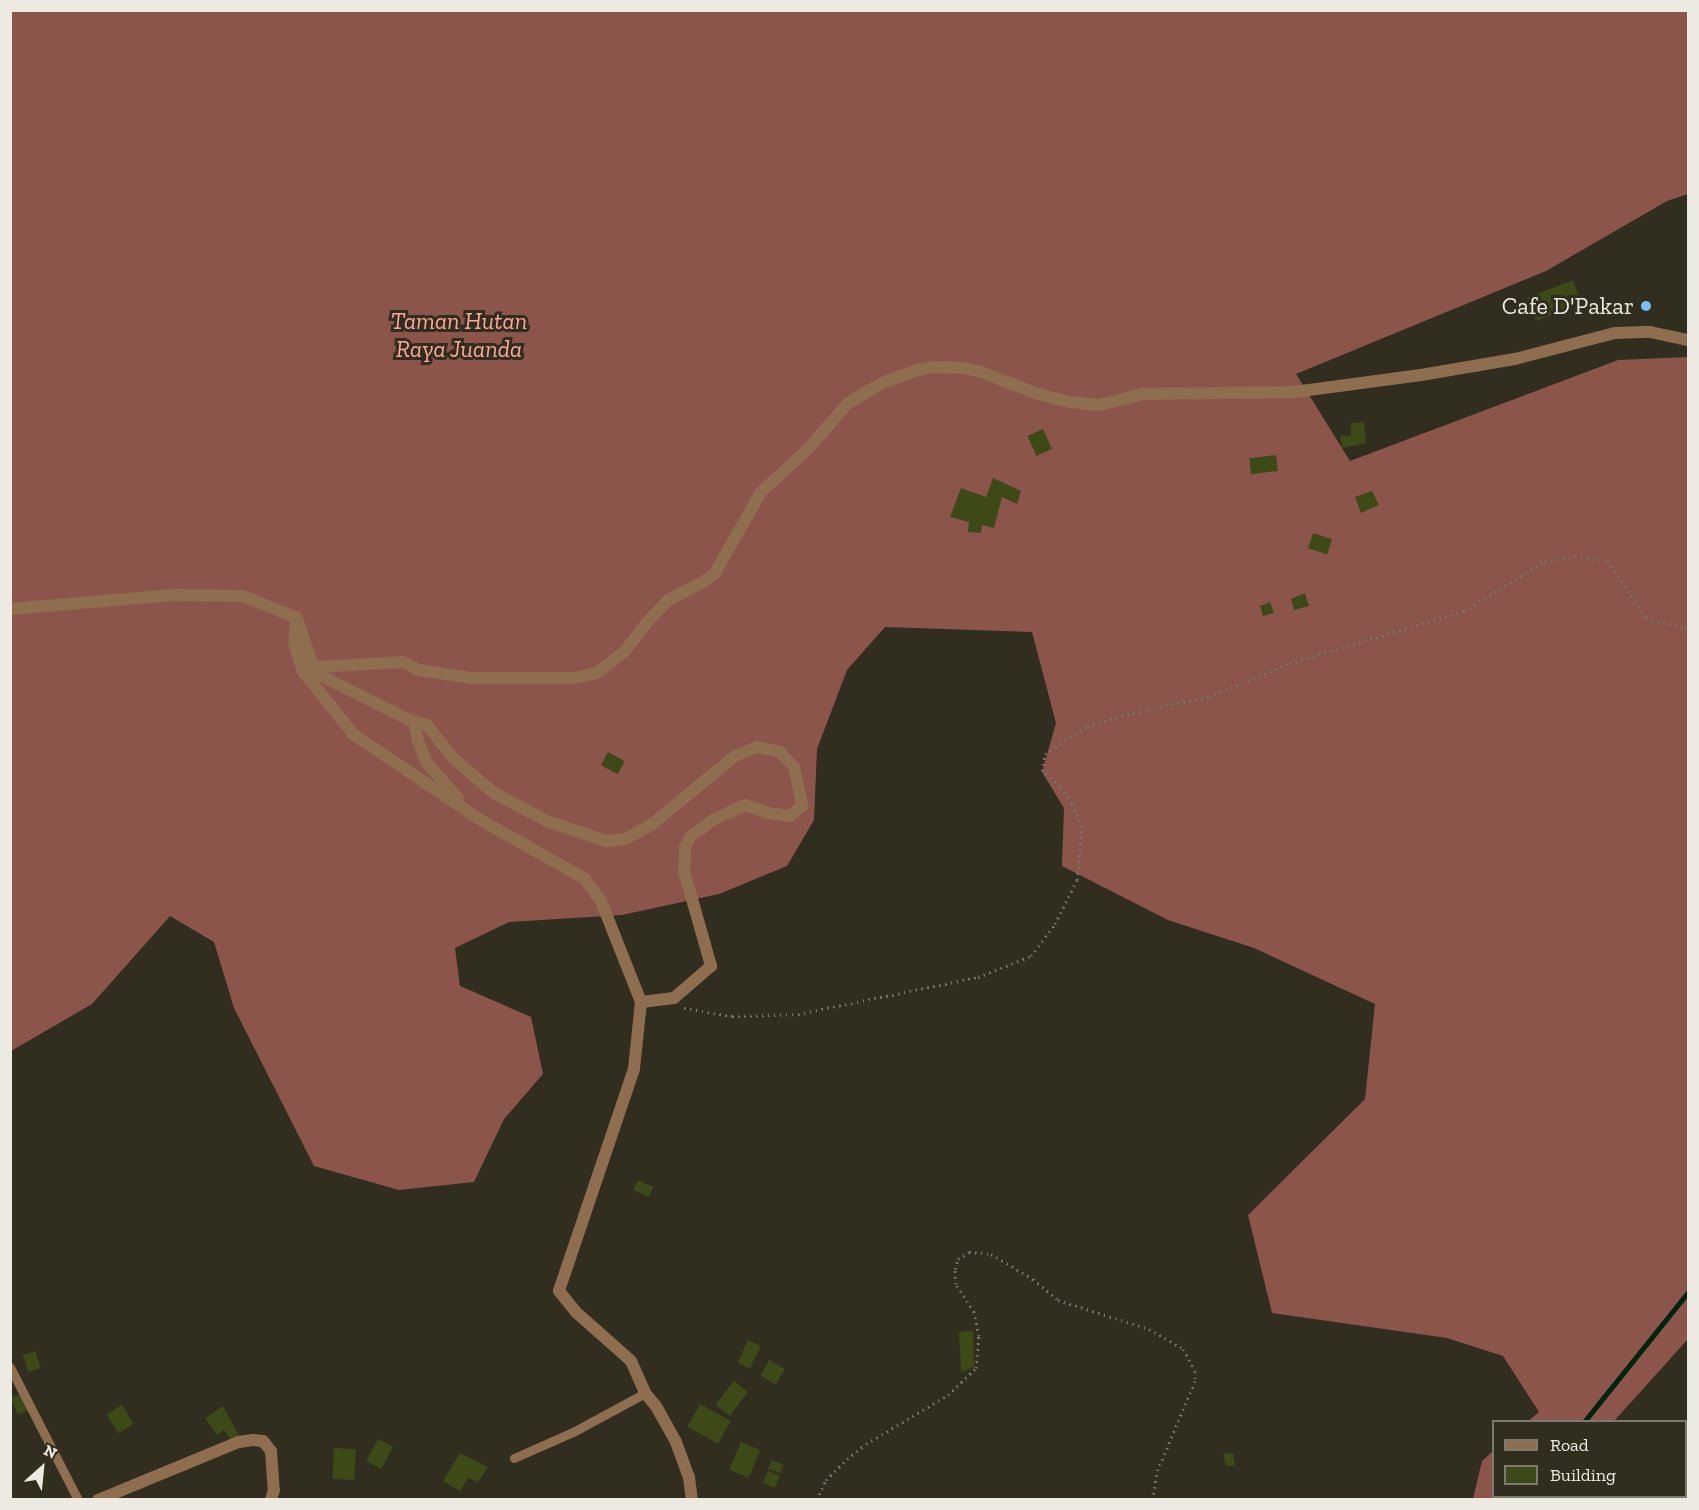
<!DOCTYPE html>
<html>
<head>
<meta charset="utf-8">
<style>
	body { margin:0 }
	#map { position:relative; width:1699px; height:1510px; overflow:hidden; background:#312d1f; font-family:"Zilla Slab",serif }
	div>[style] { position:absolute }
	.forest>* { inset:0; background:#8c554b }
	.stream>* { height:4.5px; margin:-2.25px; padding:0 2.25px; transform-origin:2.25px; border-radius:2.25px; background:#00230c }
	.building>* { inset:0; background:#3d4a17; transform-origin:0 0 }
	.path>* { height:3px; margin-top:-1.5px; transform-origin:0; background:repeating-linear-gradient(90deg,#787469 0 1.5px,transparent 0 6px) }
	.service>* { height:9px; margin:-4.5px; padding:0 4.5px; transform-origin:4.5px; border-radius:4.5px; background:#8f6d4f }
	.minor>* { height:12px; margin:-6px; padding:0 6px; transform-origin:6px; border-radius:6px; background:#8f6d4f }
	.dots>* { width:16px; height:16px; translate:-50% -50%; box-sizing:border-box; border:3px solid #312d1f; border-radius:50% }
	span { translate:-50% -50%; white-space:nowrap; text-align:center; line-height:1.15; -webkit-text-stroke:6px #312d1f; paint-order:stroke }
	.poi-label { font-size:24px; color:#edeae2 }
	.right { translate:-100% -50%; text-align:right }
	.park-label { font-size:24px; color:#fea797; font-style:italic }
	.frame { position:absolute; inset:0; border:12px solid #edeae2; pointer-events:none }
	.legend { position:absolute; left:1492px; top:1420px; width:195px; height:78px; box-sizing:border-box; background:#312d1f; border:2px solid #7c796d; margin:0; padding:8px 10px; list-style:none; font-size:18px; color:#edeae2 }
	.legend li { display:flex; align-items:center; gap:12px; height:30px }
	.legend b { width:30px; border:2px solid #7c796d }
	.north { position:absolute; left:12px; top:1438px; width:60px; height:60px; -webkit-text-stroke:4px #312d1f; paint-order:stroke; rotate:27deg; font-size:16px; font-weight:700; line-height:24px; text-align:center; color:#edeae2 }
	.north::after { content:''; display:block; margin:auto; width:21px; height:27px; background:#edeae2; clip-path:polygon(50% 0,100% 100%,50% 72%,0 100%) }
</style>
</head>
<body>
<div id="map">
	<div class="forest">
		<i style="clip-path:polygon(11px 11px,1688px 11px,1688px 194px,1667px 201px,1546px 271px,1296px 374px,1350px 461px,1618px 360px,1688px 357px,1688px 1339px,1614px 1421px,1528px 1421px,1539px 1412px,1503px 1356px,1447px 1338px,1272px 1313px,1248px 1215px,1365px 1099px,1375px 1004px,1254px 948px,1168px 920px,1062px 866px,1064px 808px,1042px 772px,1056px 723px,1032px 632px,885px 627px,847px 670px,817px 749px,814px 820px,787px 866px,719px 894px,622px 915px,509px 922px,455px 948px,460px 986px,531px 1017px,543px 1074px,504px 1119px,474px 1182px,399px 1190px,314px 1166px,234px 1008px,214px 942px,170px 916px,92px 1004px,11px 1051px)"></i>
		<i style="clip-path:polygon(1493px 1451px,1494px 1496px,1548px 1497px,1545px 1499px,1473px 1499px,1482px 1461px)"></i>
	</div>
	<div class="stream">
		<i style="left:1584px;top:1422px;width:166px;rotate:-51.3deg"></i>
		<i style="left:1497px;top:1500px;width:6px;rotate:-39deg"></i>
	</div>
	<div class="building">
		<i style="left:1573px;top:280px;width:25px;height:49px;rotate:69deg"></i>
		<i style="clip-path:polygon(1364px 422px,1366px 443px,1342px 448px,1340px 435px,1351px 436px,1351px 423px)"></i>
		<i style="left:1043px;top:429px;width:22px;height:17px;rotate:66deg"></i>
		<i style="left:1276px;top:455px;width:16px;height:27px;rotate:83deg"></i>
		<i style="clip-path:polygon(993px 478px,1021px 491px,1017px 504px,1002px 497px,994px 528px,982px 525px,981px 533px,968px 532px,969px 522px,950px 517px,961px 488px,986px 497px)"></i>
		<i style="clip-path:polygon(1372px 491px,1379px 505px,1361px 513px,1355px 497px)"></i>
		<i style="left:1313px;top:533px;width:20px;height:16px;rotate:18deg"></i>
		<i style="clip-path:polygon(1305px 593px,1309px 606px,1294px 610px,1291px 599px)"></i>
		<i style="clip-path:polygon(1270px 602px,1274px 613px,1263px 616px,1260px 606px)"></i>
		<i style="left:608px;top:752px;width:19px;height:15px;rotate:28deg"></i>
		<i style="left:638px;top:1180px;width:17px;height:11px;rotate:24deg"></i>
		<i style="clip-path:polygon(973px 1331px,974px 1367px,961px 1372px,959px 1332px)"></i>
		<i style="left:748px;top:1340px;width:14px;height:25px;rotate:25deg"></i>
		<i style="left:35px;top:1351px;width:18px;height:13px;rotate:71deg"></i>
		<i style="left:769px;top:1360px;width:18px;height:18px;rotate:29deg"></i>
		<i style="left:734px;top:1381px;width:18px;height:30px;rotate:38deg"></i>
		<i style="left:23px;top:1393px;width:18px;height:13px;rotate:68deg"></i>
		<i style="left:700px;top:1404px;width:35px;height:26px;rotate:29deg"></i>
		<i style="left:122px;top:1405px;width:22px;height:18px;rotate:58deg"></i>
		<i style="clip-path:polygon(223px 1406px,240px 1437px,232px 1442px,224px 1430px,217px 1435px,205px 1418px)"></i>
		<i style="left:378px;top:1439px;width:17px;height:25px;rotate:28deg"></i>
		<i style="left:741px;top:1442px;width:21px;height:30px;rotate:23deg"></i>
		<i style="left:334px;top:1448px;width:22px;height:31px;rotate:3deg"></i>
		<i style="clip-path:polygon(460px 1453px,488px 1467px,478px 1482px,468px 1478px,460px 1491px,443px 1481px)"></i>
		<i style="clip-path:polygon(1233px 1453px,1235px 1466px,1226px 1466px,1223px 1454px)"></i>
		<i style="clip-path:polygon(772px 1460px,784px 1465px,780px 1473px,768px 1469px)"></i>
		<i style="left:768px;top:1471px;width:13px;height:13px;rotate:23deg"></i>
	</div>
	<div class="path">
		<i style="left:684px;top:1008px;width:49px;rotate:9.5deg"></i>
		<i style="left:732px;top:1016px;width:66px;rotate:-1.7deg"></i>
		<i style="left:798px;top:1014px;width:184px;rotate:-11.6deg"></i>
		<i style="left:978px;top:977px;width:57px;rotate:-21.6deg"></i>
		<i style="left:1031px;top:956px;width:40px;rotate:-53deg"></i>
		<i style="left:1055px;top:924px;width:49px;rotate:-63.4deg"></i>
		<i style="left:1077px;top:880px;width:53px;rotate:-84.6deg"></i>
		<i style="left:1082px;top:827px;width:26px;rotate:-113deg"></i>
		<i style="left:1072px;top:803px;width:21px;rotate:-125deg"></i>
		<i style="left:1060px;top:786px;width:23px;rotate:-140deg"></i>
		<i style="left:1042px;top:771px;width:17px;rotate:-80deg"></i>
		<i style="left:1045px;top:754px;width:50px;rotate:-33.7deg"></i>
		<i style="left:1087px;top:726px;width:63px;rotate:-15.6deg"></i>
		<i style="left:1148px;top:709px;width:62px;rotate:-11.1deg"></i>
		<i style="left:1209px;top:697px;width:88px;rotate:-22.8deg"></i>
		<i style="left:1290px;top:663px;width:182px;rotate:-16.6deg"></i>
		<i style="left:1464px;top:611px;width:95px;rotate:-31.7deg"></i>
		<i style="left:1545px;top:561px;width:30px;rotate:-9deg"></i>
		<i style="left:1575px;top:556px;width:33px;rotate:9deg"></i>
		<i style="left:1608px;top:561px;width:69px;rotate:56.3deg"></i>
		<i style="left:1646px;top:618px;width:39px;rotate:15deg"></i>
		<i style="left:1684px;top:628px;width:4px;rotate:-27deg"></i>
		<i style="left:817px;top:1500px;width:22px;rotate:-66deg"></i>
		<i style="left:826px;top:1480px;width:30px;rotate:-45deg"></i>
		<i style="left:847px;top:1459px;width:24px;rotate:-38deg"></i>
		<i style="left:866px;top:1444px;width:96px;rotate:-30.9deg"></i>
		<i style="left:948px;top:1395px;width:39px;rotate:-44deg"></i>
		<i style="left:976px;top:1368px;width:32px;rotate:-85deg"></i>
		<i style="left:979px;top:1336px;width:25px;rotate:-102deg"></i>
		<i style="left:974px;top:1312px;width:33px;rotate:-123deg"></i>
		<i style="left:956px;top:1284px;width:15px;rotate:-94deg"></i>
		<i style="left:955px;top:1269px;width:10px;rotate:-73deg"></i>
		<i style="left:958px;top:1259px;width:13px;rotate:-32deg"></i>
		<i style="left:969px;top:1252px;width:22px;rotate:5deg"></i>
		<i style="left:991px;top:1254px;width:49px;rotate:30.8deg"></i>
		<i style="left:1033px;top:1279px;width:33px;rotate:40deg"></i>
		<i style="left:1058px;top:1300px;width:96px;rotate:17.7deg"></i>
		<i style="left:1149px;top:1329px;width:39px;rotate:30deg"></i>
		<i style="left:1183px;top:1349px;width:25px;rotate:61deg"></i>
		<i style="left:1195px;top:1371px;width:10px;rotate:90deg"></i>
		<i style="left:1195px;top:1381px;width:95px;rotate:112.8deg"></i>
		<i style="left:1158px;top:1469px;width:32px;rotate:101deg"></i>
	</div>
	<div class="service">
		<i style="left:10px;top:1367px;width:149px;rotate:62.9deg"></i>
		<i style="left:514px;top:1458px;width:64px;rotate:-23.8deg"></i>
		<i style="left:573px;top:1432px;width:82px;rotate:-28.4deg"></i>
	</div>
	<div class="minor">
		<i style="left:10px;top:609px;width:164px;rotate:-4.9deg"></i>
		<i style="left:173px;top:595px;width:70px;rotate:0.8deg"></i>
		<i style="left:243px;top:596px;width:58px;rotate:22.2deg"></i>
		<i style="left:297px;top:618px;width:52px;rotate:71.9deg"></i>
		<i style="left:313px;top:667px;width:90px;rotate:-3.2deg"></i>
		<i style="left:403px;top:662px;width:17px;rotate:28deg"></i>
		<i style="left:418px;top:670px;width:55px;rotate:8.4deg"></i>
		<i style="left:472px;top:678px;width:101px"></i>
		<i style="left:573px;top:678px;width:25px;rotate:-12deg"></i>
		<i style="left:597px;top:673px;width:34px;rotate:-38deg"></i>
		<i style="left:624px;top:652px;width:39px;rotate:-52deg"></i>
		<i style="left:648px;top:621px;width:29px;rotate:-46deg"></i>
		<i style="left:668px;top:600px;width:38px;rotate:-27deg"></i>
		<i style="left:702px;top:583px;width:16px;rotate:-38deg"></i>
		<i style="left:715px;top:573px;width:93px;rotate:-60.4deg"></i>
		<i style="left:761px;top:492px;width:65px;rotate:-42.5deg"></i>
		<i style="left:809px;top:448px;width:60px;rotate:-49.1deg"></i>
		<i style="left:848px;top:403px;width:39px;rotate:-30deg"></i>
		<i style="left:882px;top:383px;width:38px;rotate:-20deg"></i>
		<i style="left:918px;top:370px;width:14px;rotate:-12deg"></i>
		<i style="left:932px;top:367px;width:32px;rotate:2deg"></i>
		<i style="left:964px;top:368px;width:17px;rotate:13deg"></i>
		<i style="left:981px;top:372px;width:61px;rotate:21.1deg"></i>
		<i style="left:1038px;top:394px;width:32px;rotate:14deg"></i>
		<i style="left:1069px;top:402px;width:30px;rotate:6deg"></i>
		<i style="left:1099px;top:405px;width:45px;rotate:-14deg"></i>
		<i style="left:1143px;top:394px;width:151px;rotate:-0.8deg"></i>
		<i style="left:1294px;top:392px;width:128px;rotate:-7.6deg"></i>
		<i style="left:1421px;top:375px;width:95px;rotate:-9.7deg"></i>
		<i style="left:1515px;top:359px;width:103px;rotate:-14.6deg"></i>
		<i style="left:1615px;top:333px;width:35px;rotate:-2deg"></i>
		<i style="left:1650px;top:332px;width:39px;rotate:12deg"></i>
		<i style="left:296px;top:622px;width:21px;rotate:95deg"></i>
		<i style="left:294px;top:643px;width:28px;rotate:73deg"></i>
		<i style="left:302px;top:670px;width:82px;rotate:51.4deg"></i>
		<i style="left:353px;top:734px;width:152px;rotate:34deg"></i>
		<i style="left:479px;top:819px;width:122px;rotate:29.5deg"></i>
		<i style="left:585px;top:879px;width:27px;rotate:54deg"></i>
		<i style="left:601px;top:901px;width:109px;rotate:68.4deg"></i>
		<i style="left:641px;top:1002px;width:67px;rotate:96deg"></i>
		<i style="left:634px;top:1069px;width:234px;rotate:108.7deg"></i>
		<i style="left:559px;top:1291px;width:28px;rotate:51deg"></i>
		<i style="left:577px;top:1313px;width:72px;rotate:41.6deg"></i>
		<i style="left:631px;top:1361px;width:35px;rotate:66deg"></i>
		<i style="left:645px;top:1393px;width:17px;rotate:50deg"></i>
		<i style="left:656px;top:1406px;width:41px;rotate:60.9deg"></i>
		<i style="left:676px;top:1442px;width:37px;rotate:70deg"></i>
		<i style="left:689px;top:1477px;width:23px;rotate:83deg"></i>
		<i style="left:313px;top:667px;width:13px;rotate:45deg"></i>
		<i style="left:322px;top:676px;width:103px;rotate:26.6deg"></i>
		<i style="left:414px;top:722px;width:19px;rotate:78deg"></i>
		<i style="left:418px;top:741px;width:24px;rotate:68deg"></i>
		<i style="left:427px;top:763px;width:47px;rotate:48.5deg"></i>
		<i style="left:414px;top:722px;width:13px;rotate:13deg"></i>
		<i style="left:427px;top:725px;width:42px;rotate:51.8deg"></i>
		<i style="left:453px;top:758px;width:54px;rotate:40.5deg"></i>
		<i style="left:494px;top:793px;width:62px;rotate:27.8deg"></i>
		<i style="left:549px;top:822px;width:60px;rotate:18.4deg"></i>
		<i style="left:606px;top:841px;width:19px;rotate:-6deg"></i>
		<i style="left:625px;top:839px;width:30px;rotate:-28deg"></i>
		<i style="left:651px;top:825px;width:109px;rotate:-39.4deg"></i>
		<i style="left:735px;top:756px;width:24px;rotate:-22deg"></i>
		<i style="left:757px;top:747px;width:24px;rotate:12deg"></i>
		<i style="left:780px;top:752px;width:21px;rotate:47deg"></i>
		<i style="left:794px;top:767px;width:40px;rotate:78deg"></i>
		<i style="left:802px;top:806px;width:16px;rotate:140deg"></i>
		<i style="left:790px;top:816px;width:21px;rotate:-172deg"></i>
		<i style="left:769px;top:813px;width:25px;rotate:-162deg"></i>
		<i style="left:745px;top:805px;width:35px;rotate:155deg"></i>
		<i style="left:713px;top:820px;width:27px;rotate:144deg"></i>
		<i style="left:691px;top:836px;width:13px;rotate:119deg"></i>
		<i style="left:685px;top:847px;width:24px;rotate:92deg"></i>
		<i style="left:684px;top:871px;width:99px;rotate:74.1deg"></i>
		<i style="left:711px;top:966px;width:49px;rotate:139.1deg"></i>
		<i style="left:674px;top:998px;width:33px;rotate:173deg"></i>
		<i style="left:98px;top:1500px;width:152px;rotate:-22.4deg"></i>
		<i style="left:239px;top:1442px;width:14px;rotate:-8deg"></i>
		<i style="left:253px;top:1440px;width:10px;rotate:6deg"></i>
		<i style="left:263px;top:1441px;width:13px;rotate:51deg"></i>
		<i style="left:271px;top:1451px;width:39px;rotate:86deg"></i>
		<i style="left:274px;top:1490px;width:10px;rotate:107deg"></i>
	</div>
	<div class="dots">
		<i style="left:1646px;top:306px;background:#78bff7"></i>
	</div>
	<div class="poi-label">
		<span class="right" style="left:1634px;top:306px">Cafe D'Pakar</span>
	</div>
	<div class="park-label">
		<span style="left:459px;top:335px">Taman Hutan<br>Raya Juanda</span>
	</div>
	<div class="frame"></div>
	<ul class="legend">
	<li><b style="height:8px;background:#8f6d4f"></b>Road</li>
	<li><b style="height:16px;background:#3d4a17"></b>Building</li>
	</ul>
	<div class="north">N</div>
</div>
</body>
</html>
